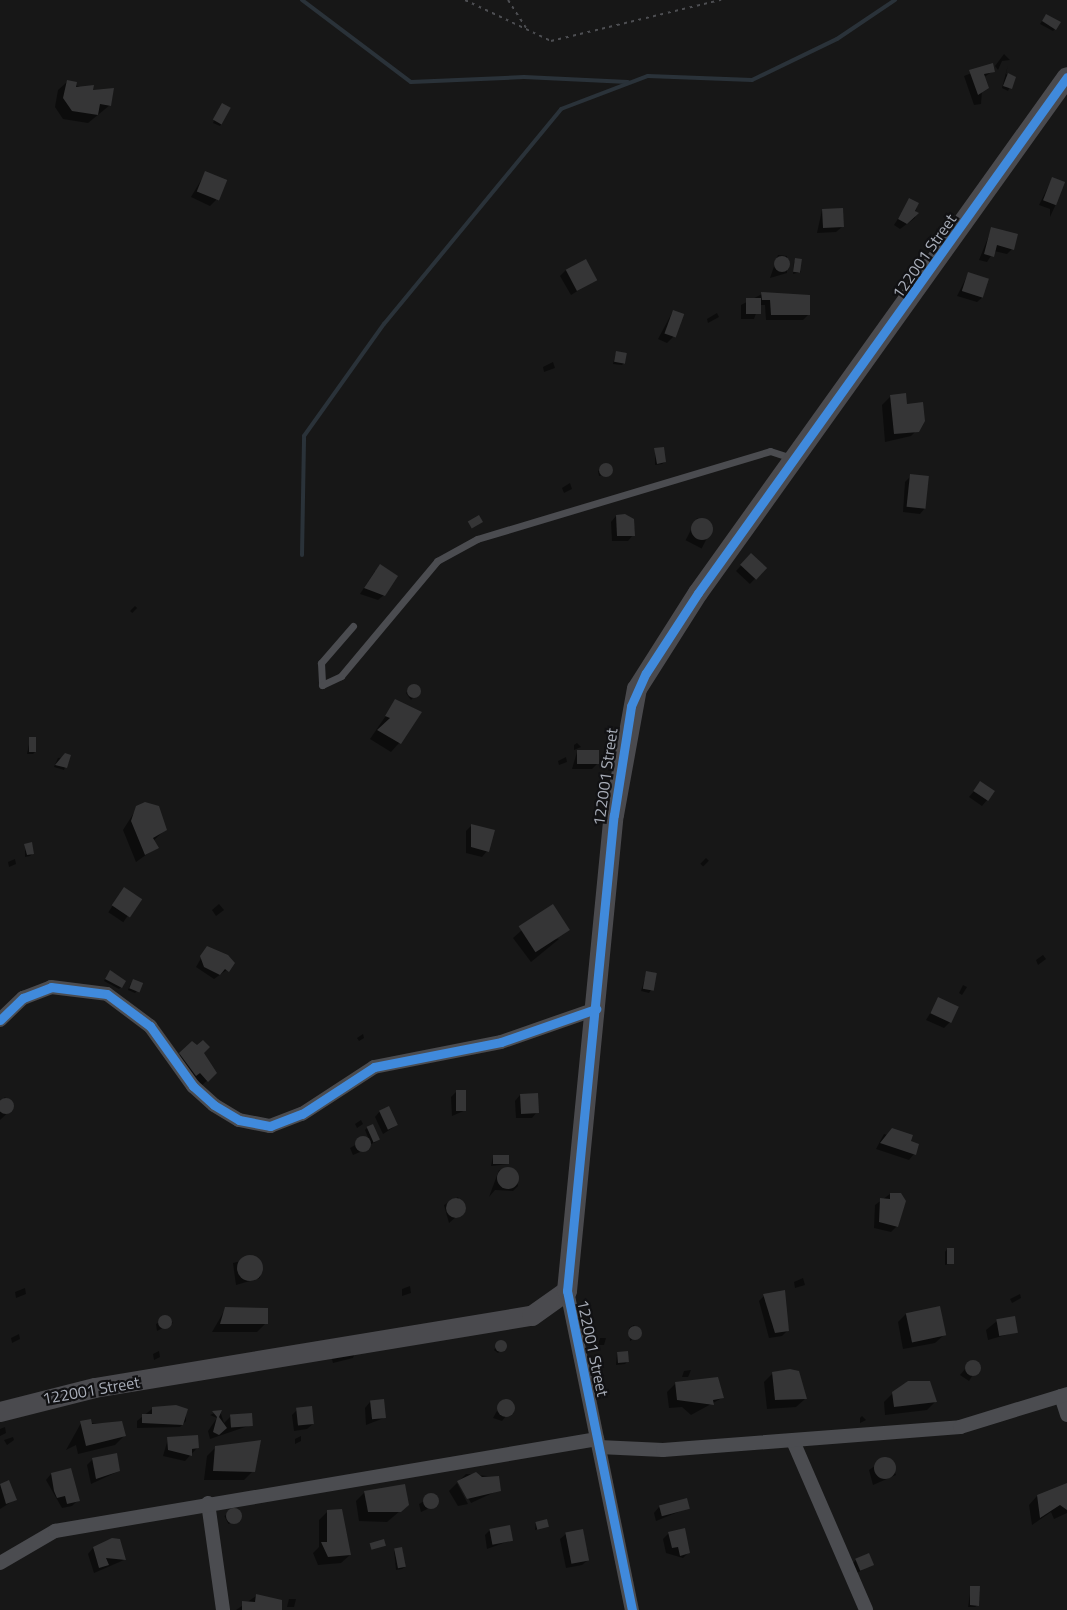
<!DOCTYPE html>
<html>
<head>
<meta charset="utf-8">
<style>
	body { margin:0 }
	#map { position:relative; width:1067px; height:1610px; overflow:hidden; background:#171717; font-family:"Titillium Web",sans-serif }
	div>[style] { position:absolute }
	.shadow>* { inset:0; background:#0007; transform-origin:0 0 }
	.stream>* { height:4px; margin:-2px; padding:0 2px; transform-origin:2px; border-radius:2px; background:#2a3239 }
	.building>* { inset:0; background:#353536; transform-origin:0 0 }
	.round { border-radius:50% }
	.path>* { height:2px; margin-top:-1px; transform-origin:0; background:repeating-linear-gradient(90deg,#4d4e52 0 3px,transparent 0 7.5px) }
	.lane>* { height:7px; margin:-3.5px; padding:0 3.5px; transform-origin:3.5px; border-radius:3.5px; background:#4b4c50 }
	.street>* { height:14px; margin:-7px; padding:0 7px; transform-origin:7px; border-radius:7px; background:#4b4c50 }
	.secondary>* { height:20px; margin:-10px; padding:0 10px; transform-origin:10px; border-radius:10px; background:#4a4a4e }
	.cycleway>* { height:9px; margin:-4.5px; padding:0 4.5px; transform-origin:4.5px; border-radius:4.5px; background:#408adc }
	span { translate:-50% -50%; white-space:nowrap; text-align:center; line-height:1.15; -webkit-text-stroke:4.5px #111113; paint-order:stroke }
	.street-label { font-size:16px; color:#a8adb8 }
</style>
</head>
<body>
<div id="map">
	<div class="shadow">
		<i style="clip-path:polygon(1044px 18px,1055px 29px,1053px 31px,1040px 24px)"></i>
		<i style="clip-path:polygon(1004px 54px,1010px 60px,1002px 61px,998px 70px,995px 66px)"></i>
		<i style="clip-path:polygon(992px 65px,993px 71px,983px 78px,981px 104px,974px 105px,964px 76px)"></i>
		<i style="clip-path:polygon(1008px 65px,1006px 74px,1014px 77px,1008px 91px,1002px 88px)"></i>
		<i style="clip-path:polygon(67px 82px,91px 91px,110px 105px,88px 123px,63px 119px,55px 107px,58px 90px)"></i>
		<i style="clip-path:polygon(220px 107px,222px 123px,220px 126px,213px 123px)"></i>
		<i style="clip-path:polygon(206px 172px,216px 200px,210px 206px,191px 197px)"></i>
		<i style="clip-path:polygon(1052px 179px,1056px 204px,1050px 217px,1050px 209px,1039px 205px)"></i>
		<i style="clip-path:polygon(910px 200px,917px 204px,915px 218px,900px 229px,894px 225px)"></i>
		<i style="clip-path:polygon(822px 210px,842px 227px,836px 232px,817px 233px)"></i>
		<i style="clip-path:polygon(992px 228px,1012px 249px,1007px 254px,994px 251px,987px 262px,979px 260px)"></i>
		<i style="clip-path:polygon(778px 255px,787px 256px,787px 273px,770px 278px)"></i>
		<i style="clip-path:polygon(796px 260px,801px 272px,793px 274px,794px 262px)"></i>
		<i style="clip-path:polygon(566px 270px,595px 280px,571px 295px,560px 276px)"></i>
		<i style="clip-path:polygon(968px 274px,983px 297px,977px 302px,957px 296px)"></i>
		<i style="clip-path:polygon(762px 294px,809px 314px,803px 320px,766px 320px,765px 305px,759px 305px,754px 319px,741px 319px,741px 305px)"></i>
		<i style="clip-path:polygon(673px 311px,673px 337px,667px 343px,658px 339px)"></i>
		<i style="clip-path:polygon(717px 313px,719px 317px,708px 323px,707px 319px)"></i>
		<i style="clip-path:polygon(616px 353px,624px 363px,622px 365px,613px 364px)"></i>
		<i style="clip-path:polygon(553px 362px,555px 368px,544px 372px,543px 367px)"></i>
		<i style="clip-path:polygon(891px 396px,920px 427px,911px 436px,885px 442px,882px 405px)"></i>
		<i style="clip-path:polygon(655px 450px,665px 462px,662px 464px,655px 465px)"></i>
		<i style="clip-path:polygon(608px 465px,610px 473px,599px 476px,598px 471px)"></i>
		<i style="clip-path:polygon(911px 476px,925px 508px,920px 514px,903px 512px,905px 482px)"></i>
		<i style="clip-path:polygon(570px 483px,572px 489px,564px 493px,562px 488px)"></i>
		<i style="clip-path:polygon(616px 516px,633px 535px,628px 541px,612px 541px,611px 522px)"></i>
		<i style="left:697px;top:518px;width:18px;height:25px;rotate:27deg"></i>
		<i style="left:751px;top:555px;width:19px;height:22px;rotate:43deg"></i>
		<i style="clip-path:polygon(375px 571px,384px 595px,378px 600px,360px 594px)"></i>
		<i style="left:135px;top:606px;width:3px;height:7px;rotate:45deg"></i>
		<i style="clip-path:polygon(413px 686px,419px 691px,411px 700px,406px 693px)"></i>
		<i style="clip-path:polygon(396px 701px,399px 743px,391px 752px,370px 739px)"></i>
		<i style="clip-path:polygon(30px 739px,35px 752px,33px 754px,27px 754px)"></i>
		<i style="clip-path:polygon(577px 743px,581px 747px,574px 750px,574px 745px)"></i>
		<i style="clip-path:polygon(577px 752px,598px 763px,592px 769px,572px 769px)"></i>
		<i style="clip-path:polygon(69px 757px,64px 770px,54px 767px,58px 758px)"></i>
		<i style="clip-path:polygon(566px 757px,567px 762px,559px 765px,558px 761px)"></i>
		<i style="clip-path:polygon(981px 783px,987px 800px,982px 806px,969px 797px)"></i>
		<i style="clip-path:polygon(137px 808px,165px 830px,153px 841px,157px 847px,136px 862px,123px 830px)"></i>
		<i style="clip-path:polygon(471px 826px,487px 851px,482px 857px,466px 853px,466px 831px)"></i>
		<i style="clip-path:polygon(25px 845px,33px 853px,30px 856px,25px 857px)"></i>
		<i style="left:706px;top:858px;width:4px;height:8px;rotate:45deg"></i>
		<i style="clip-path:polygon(15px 859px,16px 864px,9px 867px,8px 862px)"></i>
		<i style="left:124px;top:889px;width:18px;height:28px;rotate:34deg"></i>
		<i style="clip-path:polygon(219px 904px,224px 910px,216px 916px,212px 910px)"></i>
		<i style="clip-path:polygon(522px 930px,559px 939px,531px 962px,513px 938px)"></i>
		<i style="clip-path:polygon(207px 948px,228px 969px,214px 979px,196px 967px)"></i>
		<i style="clip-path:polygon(1043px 955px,1046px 959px,1038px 965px,1036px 960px)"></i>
		<i style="clip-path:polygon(647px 972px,651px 990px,649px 993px,641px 991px)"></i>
		<i style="clip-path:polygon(108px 974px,121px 987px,119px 989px,104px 981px)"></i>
		<i style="clip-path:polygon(131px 983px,137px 991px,135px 993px,128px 990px)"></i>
		<i style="clip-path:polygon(963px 985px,967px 987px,962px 995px,959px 993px)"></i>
		<i style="clip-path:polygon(939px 999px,950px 1022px,944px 1028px,926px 1020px)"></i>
		<i style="clip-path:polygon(363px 1034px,364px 1038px,359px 1041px,357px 1038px)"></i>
		<i style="clip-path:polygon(192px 1043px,216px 1072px,198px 1089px,172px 1063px)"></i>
		<i style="clip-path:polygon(457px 1091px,466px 1110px,452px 1116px,451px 1097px)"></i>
		<i style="clip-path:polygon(520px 1095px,537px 1112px,532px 1118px,516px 1118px,515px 1101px)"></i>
		<i style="clip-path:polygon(5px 1097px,14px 1107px,0 1120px,0 1102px)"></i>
		<i style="clip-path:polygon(380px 1111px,397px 1125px,383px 1134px,375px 1117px)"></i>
		<i style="clip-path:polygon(361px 1120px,363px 1124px,357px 1128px,355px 1124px)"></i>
		<i style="clip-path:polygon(367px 1128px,376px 1142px,371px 1144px,365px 1130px)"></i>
		<i style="clip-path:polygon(884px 1134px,909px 1142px,914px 1154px,909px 1160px,876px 1149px)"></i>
		<i style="clip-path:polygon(366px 1139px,367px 1149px,353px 1155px,350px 1148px)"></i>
		<i style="clip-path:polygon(493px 1157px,508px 1164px,491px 1166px)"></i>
		<i style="clip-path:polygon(499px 1170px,515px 1170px,518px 1186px,513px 1191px,495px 1190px,489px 1197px)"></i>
		<i style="clip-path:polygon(890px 1194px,897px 1226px,891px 1232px,874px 1228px,875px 1205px)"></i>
		<i style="clip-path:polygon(458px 1197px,464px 1210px,449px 1223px,444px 1205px)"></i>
		<i style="clip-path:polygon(947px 1249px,953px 1263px,945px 1265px,945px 1252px)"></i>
		<i style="clip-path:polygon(257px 1257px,260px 1278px,236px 1285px,233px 1263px)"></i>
		<i style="clip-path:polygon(803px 1278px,805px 1285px,795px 1288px,794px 1282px)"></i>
		<i style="clip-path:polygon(410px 1286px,411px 1293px,402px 1296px,402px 1289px)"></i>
		<i style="clip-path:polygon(25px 1288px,26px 1294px,16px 1298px,15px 1292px)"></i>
		<i style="clip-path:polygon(1020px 1294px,1021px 1298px,1012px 1303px,1010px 1299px)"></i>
		<i style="clip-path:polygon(764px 1296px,788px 1330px,782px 1336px,769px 1338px,759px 1301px)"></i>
		<i style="clip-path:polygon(226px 1308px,266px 1323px,257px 1332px,212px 1332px)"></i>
		<i style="clip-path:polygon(907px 1313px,944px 1335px,935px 1343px,903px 1349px,898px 1322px)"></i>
		<i style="clip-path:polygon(168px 1318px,173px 1323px,157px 1331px,156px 1324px)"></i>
		<i style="clip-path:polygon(997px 1321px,1016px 1332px,988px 1340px,986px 1330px)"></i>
		<i style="clip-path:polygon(634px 1325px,640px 1334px,630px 1341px,629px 1328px)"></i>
		<i style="clip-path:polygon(19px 1334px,20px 1339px,12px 1343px,11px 1338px)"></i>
		<i style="clip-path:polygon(600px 1338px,606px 1338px,604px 1345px,598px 1345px)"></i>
		<i style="clip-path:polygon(500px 1342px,505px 1346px,498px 1353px,494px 1350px)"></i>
		<i style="clip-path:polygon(159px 1351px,160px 1357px,154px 1360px,153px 1354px)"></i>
		<i style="clip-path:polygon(355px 1353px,353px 1358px,333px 1363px,332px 1359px)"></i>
		<i style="clip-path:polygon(617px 1353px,627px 1362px,625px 1364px,616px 1365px)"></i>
		<i style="clip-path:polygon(971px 1362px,979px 1365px,969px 1381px,960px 1375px)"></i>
		<i style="clip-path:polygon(691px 1370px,688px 1377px,682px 1377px,684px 1371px)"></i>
		<i style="clip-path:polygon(773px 1373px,805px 1399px,796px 1407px,767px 1409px,764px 1382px)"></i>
		<i style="clip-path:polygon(676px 1383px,722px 1398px,691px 1415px,682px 1407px,669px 1408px,667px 1392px)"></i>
		<i style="clip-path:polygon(893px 1393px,936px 1401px,927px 1410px,885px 1415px,884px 1402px)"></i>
		<i style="clip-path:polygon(370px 1402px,384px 1418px,366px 1425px,365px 1408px)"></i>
		<i style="clip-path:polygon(502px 1402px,515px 1405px,502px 1421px,493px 1418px)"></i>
		<i style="clip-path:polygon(152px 1409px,186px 1410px,186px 1421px,180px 1427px,137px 1428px,137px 1421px)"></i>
		<i style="clip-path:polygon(297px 1410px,313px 1424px,307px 1429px,294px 1431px,292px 1415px)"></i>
		<i style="clip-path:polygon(220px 1411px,224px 1423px,231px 1416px,251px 1425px,210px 1439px,208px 1431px,217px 1418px,210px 1415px)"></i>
		<i style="clip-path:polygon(862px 1416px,866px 1420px,860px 1423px,860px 1418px)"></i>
		<i style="clip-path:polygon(81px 1423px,121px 1423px,124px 1436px,115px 1445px,78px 1454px,76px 1445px,66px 1450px)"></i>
		<i style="clip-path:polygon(5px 1427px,6px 1433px,0 1436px,0 1429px)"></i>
		<i style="clip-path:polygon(301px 1436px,301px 1441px,295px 1444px,295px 1439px)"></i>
		<i style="clip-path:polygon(13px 1437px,14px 1440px,7px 1445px,4px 1440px)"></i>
		<i style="clip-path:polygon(168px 1439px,198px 1447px,185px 1461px,163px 1456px)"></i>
		<i style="clip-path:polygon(259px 1441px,253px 1471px,244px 1480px,204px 1480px,207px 1456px,216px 1447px)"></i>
		<i style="clip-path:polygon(888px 1457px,896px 1475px,873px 1485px,869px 1470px)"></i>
		<i style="clip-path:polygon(93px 1459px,119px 1471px,91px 1484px,87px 1465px)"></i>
		<i style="clip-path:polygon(51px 1474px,78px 1500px,72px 1506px,62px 1508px,46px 1480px)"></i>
		<i style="clip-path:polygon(466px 1474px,498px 1477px,499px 1490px,471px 1503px,459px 1481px)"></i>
		<i style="clip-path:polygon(8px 1482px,16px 1499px,0 1509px,0 1485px)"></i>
		<i style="clip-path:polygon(457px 1483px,468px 1504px,458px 1506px,449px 1491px)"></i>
		<i style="clip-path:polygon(1067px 1487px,1067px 1513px,1054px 1519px,1051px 1512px,1032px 1525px,1029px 1505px,1037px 1496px)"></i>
		<i style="clip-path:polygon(365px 1492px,407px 1505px,387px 1522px,359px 1521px,356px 1501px)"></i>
		<i style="clip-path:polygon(435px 1495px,436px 1505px,421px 1512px,419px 1504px)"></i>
		<i style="clip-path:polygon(659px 1507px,688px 1508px,656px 1521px,654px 1513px)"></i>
		<i style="left:236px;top:1510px;width:9px;height:13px;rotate:63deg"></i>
		<i style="clip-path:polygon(328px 1511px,350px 1555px,341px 1563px,318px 1565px,313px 1553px,319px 1547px,319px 1520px)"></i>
		<i style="clip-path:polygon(536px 1522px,547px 1526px,535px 1530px)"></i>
		<i style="clip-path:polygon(490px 1530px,511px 1540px,487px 1549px,485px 1535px)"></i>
		<i style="clip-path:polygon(669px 1533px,688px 1553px,683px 1558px,666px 1553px,663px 1539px)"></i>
		<i style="clip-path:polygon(566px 1534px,588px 1560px,582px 1565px,566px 1568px,560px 1539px)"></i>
		<i style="clip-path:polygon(93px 1548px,124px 1560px,94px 1573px,88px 1554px)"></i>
		<i style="clip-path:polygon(394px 1550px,405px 1567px,402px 1569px,396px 1570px)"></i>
		<i style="clip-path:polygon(856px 1560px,872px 1564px,854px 1575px,850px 1566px)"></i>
		<i style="clip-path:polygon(971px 1588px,978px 1605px,975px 1607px,968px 1607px)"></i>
		<i style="clip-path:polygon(256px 1596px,280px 1610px,236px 1610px)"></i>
		<i style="clip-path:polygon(296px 1599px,294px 1607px,287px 1607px,289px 1599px)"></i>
	</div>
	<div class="stream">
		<i style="left:302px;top:0;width:136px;rotate:37deg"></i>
		<i style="left:411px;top:82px;width:113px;rotate:-2.5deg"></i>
		<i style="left:524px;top:77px;width:104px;rotate:2.8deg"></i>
		<i style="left:302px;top:555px;width:119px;rotate:-89deg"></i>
		<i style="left:304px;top:436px;width:138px;rotate:-54.5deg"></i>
		<i style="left:384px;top:324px;width:278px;rotate:-50.5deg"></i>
		<i style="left:561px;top:109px;width:93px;rotate:-20.8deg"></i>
		<i style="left:648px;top:76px;width:104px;rotate:2.2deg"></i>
		<i style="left:752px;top:80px;width:94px;rotate:-25.8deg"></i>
		<i style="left:837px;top:39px;width:70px;rotate:-33.9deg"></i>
	</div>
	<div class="building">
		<i style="clip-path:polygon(1046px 14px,1061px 22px,1056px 30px,1042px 21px)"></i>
		<i style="clip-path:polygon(993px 63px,995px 72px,984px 74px,989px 88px,978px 95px,969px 70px)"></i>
		<i style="clip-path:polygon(1008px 73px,1016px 77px,1012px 89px,1003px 86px)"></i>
		<i style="clip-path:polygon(67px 80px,77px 82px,76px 87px,94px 85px,93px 90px,114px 88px,111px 106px,100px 104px,98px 115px,72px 111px,63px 98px)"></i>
		<i style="left:222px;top:103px;width:10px;height:19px;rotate:29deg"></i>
		<i style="left:205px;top:171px;width:24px;height:22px;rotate:22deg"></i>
		<i style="left:1052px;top:177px;width:14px;height:25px;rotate:21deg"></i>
		<i style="clip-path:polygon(909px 198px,919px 203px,915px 211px,919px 213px,907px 224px,898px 219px)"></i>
		<i style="left:843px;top:208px;width:19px;height:21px;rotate:87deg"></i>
		<i style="clip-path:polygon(991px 227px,1018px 234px,1014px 250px,997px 245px,994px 257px,984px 254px)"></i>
		<i class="round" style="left:774px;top:256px;width:16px;height:16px"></i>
		<i style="left:795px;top:258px;width:7px;height:14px;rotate:8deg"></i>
		<i style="left:586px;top:259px;width:24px;height:23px;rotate:62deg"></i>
		<i style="left:968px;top:272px;width:22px;height:20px;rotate:18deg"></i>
		<i style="clip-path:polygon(761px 292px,810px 295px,810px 315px,771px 315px,770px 300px,762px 300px)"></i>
		<i style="left:746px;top:298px;width:15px;height:16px"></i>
		<i style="left:673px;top:310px;width:12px;height:25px;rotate:20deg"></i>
		<i style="left:616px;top:351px;width:11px;height:11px;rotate:10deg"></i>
		<i style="clip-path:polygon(906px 393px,907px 404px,923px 402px,925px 421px,919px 432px,894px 434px,890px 395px)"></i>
		<i style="clip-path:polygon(664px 447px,666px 462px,657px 464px,654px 448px)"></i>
		<i class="round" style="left:599px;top:463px;width:14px;height:14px"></i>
		<i style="left:910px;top:474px;width:19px;height:33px;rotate:6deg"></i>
		<i style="clip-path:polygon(625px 514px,634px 519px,635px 536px,617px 536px,616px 515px)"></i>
		<i style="left:479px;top:515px;width:8px;height:13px;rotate:60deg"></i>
		<i class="round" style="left:691px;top:518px;width:22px;height:22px"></i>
		<i style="left:751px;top:553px;width:22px;height:16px;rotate:43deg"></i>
		<i style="clip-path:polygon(380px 564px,398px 576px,385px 596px,364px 588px)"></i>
		<i class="round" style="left:407px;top:684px;width:14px;height:14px"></i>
		<i style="clip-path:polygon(395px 699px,422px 712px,401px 744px,377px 730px,390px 718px,385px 716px)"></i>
		<i style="left:29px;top:737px;width:7px;height:15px"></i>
		<i style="left:577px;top:750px;width:22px;height:14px"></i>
		<i style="clip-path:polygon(65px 753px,71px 755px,67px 768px,55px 765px)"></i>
		<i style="left:980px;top:781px;width:18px;height:12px;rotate:34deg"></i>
		<i style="clip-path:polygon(145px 802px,159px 806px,167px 830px,153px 838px,159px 848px,145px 855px,131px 821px,136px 806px)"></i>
		<i style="clip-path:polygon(471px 824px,495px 830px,489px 852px,471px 847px)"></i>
		<i style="clip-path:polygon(32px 842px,34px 854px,27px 855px,24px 844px)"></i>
		<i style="left:124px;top:887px;width:22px;height:22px;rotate:34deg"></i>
		<i style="left:553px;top:904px;width:31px;height:41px;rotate:57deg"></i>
		<i style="clip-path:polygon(207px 946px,228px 955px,235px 963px,229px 972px,225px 969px,220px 975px,204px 967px,200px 956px)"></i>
		<i style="clip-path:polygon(110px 970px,126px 981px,122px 988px,105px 979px)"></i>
		<i style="left:646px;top:971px;width:11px;height:18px;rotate:10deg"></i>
		<i style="left:133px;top:979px;width:11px;height:10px;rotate:22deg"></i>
		<i style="left:938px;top:997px;width:23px;height:18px;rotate:25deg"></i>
		<i style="clip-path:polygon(203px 1040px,210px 1047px,204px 1053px,217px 1073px,208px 1082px,200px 1073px,196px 1076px,179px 1053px,192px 1041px,197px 1045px)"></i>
		<i style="left:456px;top:1090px;width:10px;height:21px"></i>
		<i style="left:538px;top:1093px;width:20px;height:18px;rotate:87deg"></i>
		<i class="round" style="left:-2px;top:1098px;width:16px;height:16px"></i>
		<i style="left:389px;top:1106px;width:21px;height:11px;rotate:65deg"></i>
		<i style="left:373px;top:1124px;width:17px;height:7px;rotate:66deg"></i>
		<i style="clip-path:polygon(892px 1128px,913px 1135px,911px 1141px,919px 1144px,916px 1155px,880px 1143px)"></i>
		<i class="round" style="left:355px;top:1136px;width:16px;height:16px"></i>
		<i style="left:493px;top:1155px;width:16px;height:9px"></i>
		<i class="round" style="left:497px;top:1167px;width:22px;height:22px"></i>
		<i style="clip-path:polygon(890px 1193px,901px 1193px,906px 1201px,898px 1227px,879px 1222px,880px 1198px,890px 1199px)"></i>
		<i class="round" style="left:446px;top:1198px;width:20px;height:20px"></i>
		<i style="left:947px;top:1248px;width:7px;height:16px"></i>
		<i class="round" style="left:237px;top:1255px;width:26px;height:26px"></i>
		<i style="clip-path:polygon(785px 1290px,789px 1331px,775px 1333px,763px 1294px)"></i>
		<i style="left:940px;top:1306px;width:30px;height:35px;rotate:78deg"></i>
		<i style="clip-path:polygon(268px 1308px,268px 1324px,220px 1324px,225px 1307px)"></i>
		<i class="round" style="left:158px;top:1315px;width:14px;height:14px"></i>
		<i style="left:1015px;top:1316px;width:17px;height:19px;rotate:80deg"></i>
		<i class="round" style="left:628px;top:1326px;width:14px;height:14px"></i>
		<i class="round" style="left:495px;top:1340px;width:12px;height:12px"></i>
		<i style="left:628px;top:1351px;width:11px;height:11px;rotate:85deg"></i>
		<i class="round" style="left:965px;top:1360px;width:16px;height:16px"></i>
		<i style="clip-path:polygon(790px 1369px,799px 1371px,807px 1399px,775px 1400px,772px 1372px)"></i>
		<i style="clip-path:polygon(718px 1377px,724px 1398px,713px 1400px,714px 1405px,677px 1400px,675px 1382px)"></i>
		<i style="clip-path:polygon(908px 1381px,930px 1381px,937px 1402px,894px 1407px,892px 1392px)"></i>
		<i style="left:384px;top:1399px;width:19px;height:14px;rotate:84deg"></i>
		<i class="round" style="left:497px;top:1399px;width:18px;height:18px"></i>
		<i style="clip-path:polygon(176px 1405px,188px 1409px,183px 1425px,142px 1423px,142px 1414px,152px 1414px,152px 1407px)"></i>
		<i style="left:312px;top:1406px;width:18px;height:16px;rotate:84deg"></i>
		<i style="clip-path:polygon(222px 1410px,219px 1417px,227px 1428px,219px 1435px,213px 1432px,217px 1417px,212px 1411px)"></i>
		<i style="left:252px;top:1413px;width:13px;height:22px;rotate:86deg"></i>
		<i style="clip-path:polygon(91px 1419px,92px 1424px,122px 1421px,126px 1436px,86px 1446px,80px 1421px)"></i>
		<i style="clip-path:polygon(198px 1435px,199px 1448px,192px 1449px,192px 1456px,168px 1450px,167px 1437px)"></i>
		<i style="clip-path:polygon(261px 1440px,255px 1472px,213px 1471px,215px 1446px)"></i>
		<i style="clip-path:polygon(117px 1453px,120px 1471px,96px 1479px,92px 1458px)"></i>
		<i class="round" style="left:874px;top:1457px;width:22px;height:22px"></i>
		<i style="clip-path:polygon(71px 1468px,80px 1501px,67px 1504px,65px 1496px,57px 1498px,54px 1491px,51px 1473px)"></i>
		<i style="clip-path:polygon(476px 1472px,482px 1477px,499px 1476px,501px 1491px,467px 1499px,457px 1481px)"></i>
		<i style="clip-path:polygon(9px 1480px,17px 1500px,6px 1504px,0 1484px)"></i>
		<i style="clip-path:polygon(1067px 1483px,1067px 1510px,1060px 1505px,1040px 1518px,1037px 1495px)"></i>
		<i style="clip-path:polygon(405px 1484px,409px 1505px,401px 1512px,368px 1512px,364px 1491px)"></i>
		<i class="round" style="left:423px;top:1493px;width:16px;height:16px"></i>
		<i style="left:687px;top:1498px;width:11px;height:29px;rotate:75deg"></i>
		<i class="round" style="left:226px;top:1508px;width:16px;height:16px"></i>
		<i style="clip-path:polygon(342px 1509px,351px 1555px,328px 1557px,321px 1542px,327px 1542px,327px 1510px)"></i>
		<i style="left:547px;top:1519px;width:8px;height:12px;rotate:76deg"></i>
		<i style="left:510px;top:1525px;width:16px;height:21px;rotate:79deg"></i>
		<i style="clip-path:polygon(685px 1528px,690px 1553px,680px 1556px,678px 1547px,672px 1548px,668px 1532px)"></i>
		<i style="left:583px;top:1529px;width:32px;height:18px;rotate:79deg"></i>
		<i style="clip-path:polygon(112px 1538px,120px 1539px,126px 1560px,106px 1558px,109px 1565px,99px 1568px,93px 1547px)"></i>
		<i style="left:384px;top:1539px;width:7px;height:15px;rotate:74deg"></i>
		<i style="left:402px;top:1547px;width:20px;height:8px;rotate:79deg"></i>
		<i style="left:869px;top:1553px;width:13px;height:15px;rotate:67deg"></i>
		<i style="clip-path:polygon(970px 1586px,980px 1586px,979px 1606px,970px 1605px)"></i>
		<i style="clip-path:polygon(256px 1594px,282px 1600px,282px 1610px,242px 1610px,242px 1601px,255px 1602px)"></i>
	</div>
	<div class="path">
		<i style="left:465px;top:0;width:95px;rotate:25.5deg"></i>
		<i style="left:551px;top:41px;width:175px;rotate:-13.6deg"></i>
		<i style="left:508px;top:0;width:33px;rotate:57deg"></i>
	</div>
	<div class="lane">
		<i style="left:353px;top:626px;width:49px;rotate:130.9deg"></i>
		<i style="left:321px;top:663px;width:22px;rotate:87deg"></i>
		<i style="left:322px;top:685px;width:21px;rotate:-25deg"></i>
		<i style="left:341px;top:676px;width:150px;rotate:-50.1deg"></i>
		<i style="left:437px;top:561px;width:46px;rotate:-28.8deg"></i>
		<i style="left:477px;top:539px;width:306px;rotate:-16.7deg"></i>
		<i style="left:770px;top:451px;width:23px;rotate:18deg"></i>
	</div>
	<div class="street">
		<i style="left:0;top:1020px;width:32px;rotate:-44deg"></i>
		<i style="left:23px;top:998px;width:30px;rotate:-21deg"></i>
		<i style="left:51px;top:987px;width:56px;rotate:7.1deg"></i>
		<i style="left:107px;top:994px;width:54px;rotate:36.7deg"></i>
		<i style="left:150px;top:1026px;width:74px;rotate:54.4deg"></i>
		<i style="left:193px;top:1086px;width:28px;rotate:42deg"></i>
		<i style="left:214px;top:1105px;width:29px;rotate:31deg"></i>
		<i style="left:239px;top:1120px;width:32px;rotate:11deg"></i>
		<i style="left:270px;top:1126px;width:34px;rotate:-21deg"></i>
		<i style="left:302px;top:1114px;width:86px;rotate:-33.1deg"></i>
		<i style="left:374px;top:1067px;width:129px;rotate:-11.1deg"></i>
		<i style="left:501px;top:1042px;width:101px;rotate:-19.2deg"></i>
		<i style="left:567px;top:1291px;width:326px;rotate:78.5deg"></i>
		<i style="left:1061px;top:1396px;width:20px;rotate:72deg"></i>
		<i style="left:793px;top:1441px;width:184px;rotate:66.6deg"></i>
		<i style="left:599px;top:1447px;width:64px;rotate:2.7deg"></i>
		<i style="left:663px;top:1450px;width:298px;rotate:-4.4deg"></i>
		<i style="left:960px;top:1427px;width:112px;rotate:-17.1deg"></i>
		<i style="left:208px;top:1503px;width:108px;rotate:82deg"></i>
		<i style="left:0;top:1563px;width:64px;rotate:-30.2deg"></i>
		<i style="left:55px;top:1531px;width:550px;rotate:-9.63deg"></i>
	</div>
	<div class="secondary">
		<i style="left:0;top:1412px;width:98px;rotate:-14.2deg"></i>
		<i style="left:95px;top:1388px;width:443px;rotate:-9.4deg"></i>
		<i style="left:532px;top:1316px;width:43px;rotate:-35.5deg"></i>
		<i style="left:567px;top:1291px;width:478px;rotate:-84.4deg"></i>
		<i style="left:614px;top:815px;width:128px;rotate:-79.7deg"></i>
		<i style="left:637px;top:689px;width:114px;rotate:-57.6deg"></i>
		<i style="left:698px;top:593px;width:634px;rotate:-54.43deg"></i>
	</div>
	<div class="cycleway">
		<i style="left:0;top:1020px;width:32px;rotate:-44deg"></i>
		<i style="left:23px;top:998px;width:30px;rotate:-21deg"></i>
		<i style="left:51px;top:987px;width:56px;rotate:7.1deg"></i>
		<i style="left:107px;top:994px;width:54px;rotate:36.7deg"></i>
		<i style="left:150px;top:1026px;width:74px;rotate:54.4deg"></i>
		<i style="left:193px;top:1086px;width:28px;rotate:42deg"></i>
		<i style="left:214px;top:1105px;width:29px;rotate:31deg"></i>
		<i style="left:239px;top:1120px;width:32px;rotate:11deg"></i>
		<i style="left:270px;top:1126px;width:34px;rotate:-21deg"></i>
		<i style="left:302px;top:1114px;width:86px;rotate:-33.1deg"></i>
		<i style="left:374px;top:1067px;width:129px;rotate:-11.1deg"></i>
		<i style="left:501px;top:1042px;width:101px;rotate:-19.2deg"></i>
		<i style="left:632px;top:1610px;width:326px;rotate:-101.5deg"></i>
		<i style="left:567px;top:1291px;width:478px;rotate:-84.4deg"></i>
		<i style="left:614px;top:815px;width:110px;rotate:-81.1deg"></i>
		<i style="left:631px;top:706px;width:36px;rotate:-66deg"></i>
		<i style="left:646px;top:673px;width:95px;rotate:-57deg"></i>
		<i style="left:698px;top:593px;width:634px;rotate:-54.43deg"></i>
	</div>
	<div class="street-label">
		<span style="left:924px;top:256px;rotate:-55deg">122001 Street</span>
		<span style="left:605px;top:777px;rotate:-82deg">122001 Street</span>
		<span style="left:593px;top:1348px;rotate:78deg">122001 Street</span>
		<span style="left:91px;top:1390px;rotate:-10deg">122001 Street</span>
	</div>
</div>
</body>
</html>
